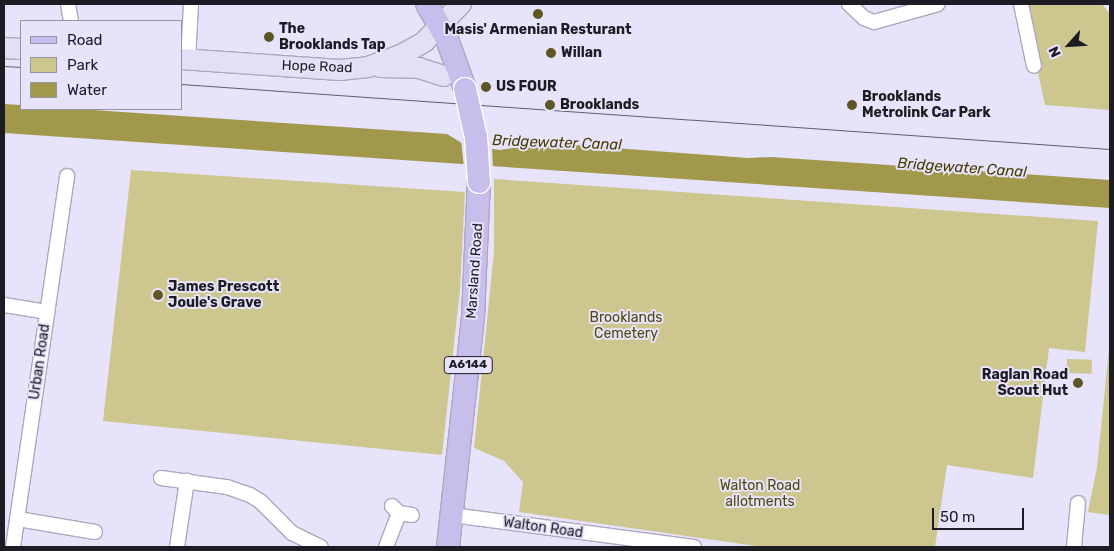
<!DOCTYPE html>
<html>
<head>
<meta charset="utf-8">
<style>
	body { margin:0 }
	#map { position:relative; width:1114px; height:551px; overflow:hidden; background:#e7e3fa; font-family:Rubik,sans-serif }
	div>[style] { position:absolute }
	.green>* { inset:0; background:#cdc68f; transform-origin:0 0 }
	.water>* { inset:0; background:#a2984c }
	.pier>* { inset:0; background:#e7e3fa }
	.roads { filter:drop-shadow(1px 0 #aba8bd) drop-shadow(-1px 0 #aba8bd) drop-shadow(0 1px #aba8bd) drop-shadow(0 -1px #aba8bd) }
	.street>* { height:14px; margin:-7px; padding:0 7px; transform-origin:7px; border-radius:7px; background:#fff }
	.secondary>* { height:20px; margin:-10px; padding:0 10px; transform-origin:10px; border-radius:10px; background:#e3dff5 }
	.primary>* { height:22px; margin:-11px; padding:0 11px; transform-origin:11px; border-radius:11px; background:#c7beeb }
	.tram>* { height:1px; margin:-0.5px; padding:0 0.5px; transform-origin:0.5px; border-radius:0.5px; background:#615e6b }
	.bridges { filter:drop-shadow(1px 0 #fff) drop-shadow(-1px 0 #fff) drop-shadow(0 1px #fff) drop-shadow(0 -1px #fff) }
	.primary-bridge>* { height:22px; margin:-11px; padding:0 11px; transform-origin:11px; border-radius:11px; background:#c7beeb }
	.dots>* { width:14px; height:14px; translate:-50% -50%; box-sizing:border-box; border:2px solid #e7e3fa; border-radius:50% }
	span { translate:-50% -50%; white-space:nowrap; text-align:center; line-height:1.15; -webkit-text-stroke:4px #e7e3fa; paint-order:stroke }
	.shield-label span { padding:1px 4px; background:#e7e3fa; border:1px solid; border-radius:4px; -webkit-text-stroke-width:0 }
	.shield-label { font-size:12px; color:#1d1b23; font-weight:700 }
	.poi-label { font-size:14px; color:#1d1b23; font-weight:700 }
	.left { translate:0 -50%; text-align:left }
	.right { translate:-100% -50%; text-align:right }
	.street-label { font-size:14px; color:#1d1b23 }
	.park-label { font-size:14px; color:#50480c }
	.water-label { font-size:15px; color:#463e00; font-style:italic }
	.frame { position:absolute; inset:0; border:5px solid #1d1b23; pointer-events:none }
	.legend { position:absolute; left:20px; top:20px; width:162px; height:90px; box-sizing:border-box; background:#e7e3fa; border:1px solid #9693a4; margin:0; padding:6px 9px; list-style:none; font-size:15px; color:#1d1b23 }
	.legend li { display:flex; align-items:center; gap:10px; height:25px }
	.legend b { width:25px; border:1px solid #9693a4 }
	.north { position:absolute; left:1044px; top:20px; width:50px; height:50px; -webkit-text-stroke:4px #e7e3fa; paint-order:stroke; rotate:244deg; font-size:14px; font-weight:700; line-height:20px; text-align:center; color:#1d1b23 }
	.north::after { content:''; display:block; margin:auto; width:18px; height:22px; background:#1d1b23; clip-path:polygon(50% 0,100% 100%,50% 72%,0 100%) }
	.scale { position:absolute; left:932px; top:508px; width:92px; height:22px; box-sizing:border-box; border:2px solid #1d1b23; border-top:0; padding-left:6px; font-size:15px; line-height:18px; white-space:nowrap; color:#1d1b23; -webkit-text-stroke:4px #e7e3fa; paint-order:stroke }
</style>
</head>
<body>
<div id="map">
	<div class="green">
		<i style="clip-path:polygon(1023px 4px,1102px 4px,1110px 14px,1110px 110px,1045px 105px)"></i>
		<i style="clip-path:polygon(131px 170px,465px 192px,460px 289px,442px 455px,103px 421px)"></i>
		<i style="clip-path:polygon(494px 179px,1098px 221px,1085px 352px,1049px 348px,1033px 478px,947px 465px,935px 547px,763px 547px,519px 512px,523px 482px,504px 461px,474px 448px,494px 252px)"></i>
		<i style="clip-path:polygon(1110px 340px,1110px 515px,1088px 512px,1097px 467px)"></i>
		<i style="left:1067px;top:359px;width:25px;height:14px;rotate:2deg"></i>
	</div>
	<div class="water">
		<i style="clip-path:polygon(4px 104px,21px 105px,21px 109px,78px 109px,447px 134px,465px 145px,500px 150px,548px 143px,748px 158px,771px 157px,1110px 180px,1110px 208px,4px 133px)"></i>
	</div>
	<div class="pier">
		<i style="clip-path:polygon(461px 139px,492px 147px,493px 170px,464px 168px)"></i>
	</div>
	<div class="roads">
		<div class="street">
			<i style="left:68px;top:4px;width:17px;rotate:80deg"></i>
			<i style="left:849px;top:4px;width:21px;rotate:43deg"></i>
			<i style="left:864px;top:18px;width:11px;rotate:22deg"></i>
			<i style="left:874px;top:22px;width:66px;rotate:-15.7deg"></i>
			<i style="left:1021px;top:4px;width:63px;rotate:78.2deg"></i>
			<i style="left:188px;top:60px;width:56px;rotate:-86.9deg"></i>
			<i style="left:4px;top:305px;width:44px;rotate:9.2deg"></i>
			<i style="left:161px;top:478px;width:67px;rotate:7.8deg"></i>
			<i style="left:227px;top:487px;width:24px;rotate:19deg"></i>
			<i style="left:250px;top:495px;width:13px;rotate:32deg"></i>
			<i style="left:261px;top:502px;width:44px;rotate:45deg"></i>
			<i style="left:292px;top:533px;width:32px;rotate:26deg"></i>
			<i style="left:392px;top:506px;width:10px;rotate:45deg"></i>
			<i style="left:399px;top:513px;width:13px;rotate:9deg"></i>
			<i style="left:452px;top:515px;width:244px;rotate:7.5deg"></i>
			<i style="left:18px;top:519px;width:78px;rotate:9.6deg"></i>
			<i style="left:13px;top:547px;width:375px;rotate:-81.7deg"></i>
			<i style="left:177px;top:547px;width:67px;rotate:-81.4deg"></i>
			<i style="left:386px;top:547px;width:36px;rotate:-69deg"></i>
			<i style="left:1074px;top:547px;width:44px;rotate:-84.8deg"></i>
		</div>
		<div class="secondary">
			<i style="left:4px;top:48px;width:17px;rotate:3deg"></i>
			<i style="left:181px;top:59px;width:159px;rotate:4deg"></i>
			<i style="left:340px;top:70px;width:28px;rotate:-6deg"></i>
			<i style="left:368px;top:67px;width:33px;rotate:-20deg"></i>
			<i style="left:399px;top:56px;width:29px;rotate:-29deg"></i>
			<i style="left:424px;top:42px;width:53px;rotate:-45.8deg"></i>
			<i style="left:380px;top:67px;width:39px;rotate:1deg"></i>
			<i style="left:419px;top:68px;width:26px;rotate:18deg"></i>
		</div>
		<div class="primary">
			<i style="left:427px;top:4px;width:40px;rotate:60.3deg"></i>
			<i style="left:447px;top:39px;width:53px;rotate:70.2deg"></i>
			<i style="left:448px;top:547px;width:231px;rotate:-83.8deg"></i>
			<i style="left:473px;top:317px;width:135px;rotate:-87.5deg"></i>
		</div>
	</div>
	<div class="tram">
		<i style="left:4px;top:66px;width:17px;rotate:3deg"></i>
		<i style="left:181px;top:84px;width:931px;rotate:4deg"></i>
	</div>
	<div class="bridges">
		<div class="primary-bridge">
			<i style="left:465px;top:89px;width:49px;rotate:77.1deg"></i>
			<i style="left:476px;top:137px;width:45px;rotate:86.2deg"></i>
		</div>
	</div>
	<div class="dots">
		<i style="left:538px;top:14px;background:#5e5723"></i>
		<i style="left:269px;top:37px;background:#5e5723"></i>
		<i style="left:551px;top:53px;background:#5e5723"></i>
		<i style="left:486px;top:87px;background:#5e5723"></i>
		<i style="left:550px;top:105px;background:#5e5723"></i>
		<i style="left:852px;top:105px;background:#5e5723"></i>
		<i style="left:158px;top:295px;background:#5e5723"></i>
		<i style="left:1078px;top:383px;background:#5e5723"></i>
	</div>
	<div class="shield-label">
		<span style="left:468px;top:365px">A6144</span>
	</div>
	<div class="poi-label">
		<span class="left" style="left:279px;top:37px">The<br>Brooklands Tap</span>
		<span style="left:538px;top:30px">Masis' Armenian Resturant</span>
		<span class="left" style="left:561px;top:53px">Willan</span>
		<span class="left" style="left:496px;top:87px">US FOUR</span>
		<span class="left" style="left:862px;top:105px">Brooklands<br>Metrolink Car Park</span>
		<span class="left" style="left:560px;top:105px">Brooklands</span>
		<span class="left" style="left:168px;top:295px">James Prescott<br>Joule's Grave</span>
		<span class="right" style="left:1068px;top:383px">Raglan Road<br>Scout Hut</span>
	</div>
	<div class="street-label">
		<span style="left:317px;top:67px;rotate:2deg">Hope Road</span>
		<span style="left:475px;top:271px;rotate:-86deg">Marsland Road</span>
		<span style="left:40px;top:362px;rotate:-82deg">Urban Road</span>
		<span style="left:543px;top:528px;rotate:8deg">Walton Road</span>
	</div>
	<div class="park-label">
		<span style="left:626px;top:326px">Brooklands<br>Cemetery</span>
		<span style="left:760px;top:494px">Walton Road<br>allotments</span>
	</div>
	<div class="water-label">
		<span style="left:557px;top:143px;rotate:2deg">Bridgewater Canal</span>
		<span style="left:962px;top:168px;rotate:4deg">Bridgewater Canal</span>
	</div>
	<div class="frame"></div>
	<ul class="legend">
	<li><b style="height:6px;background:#c7beeb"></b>Road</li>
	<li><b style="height:14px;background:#cdc68f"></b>Park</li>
	<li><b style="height:14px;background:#a2984c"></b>Water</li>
	</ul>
	<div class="north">N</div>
	<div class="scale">50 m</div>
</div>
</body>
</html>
